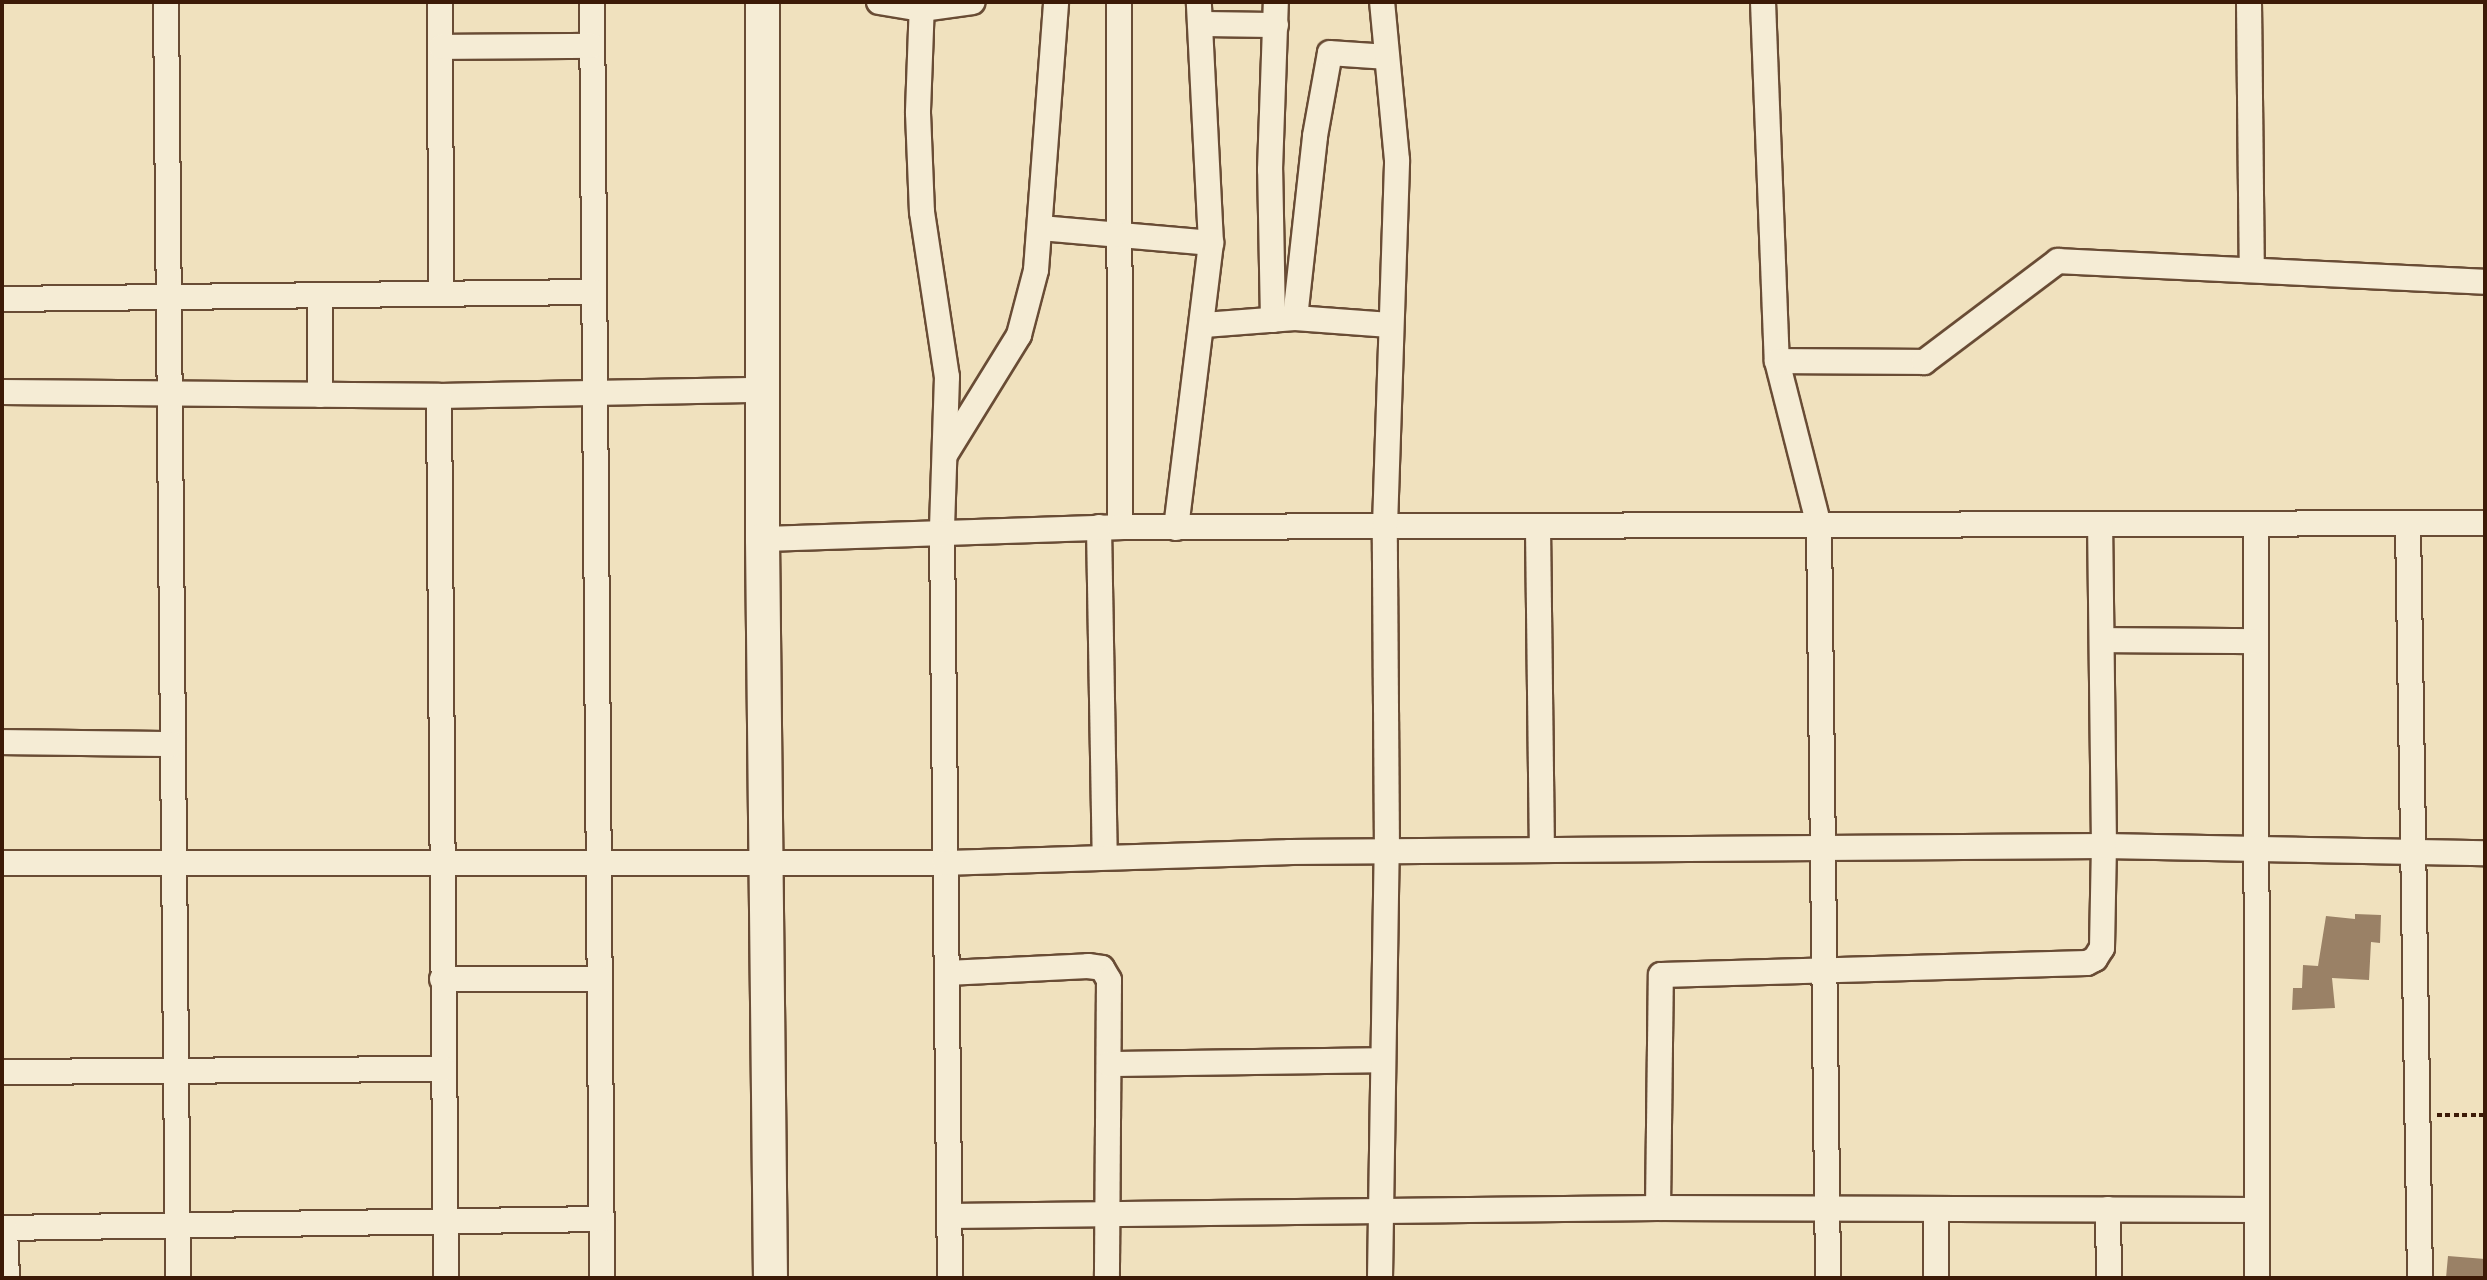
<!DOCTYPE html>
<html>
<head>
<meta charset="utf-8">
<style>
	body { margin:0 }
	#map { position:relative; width:2487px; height:1280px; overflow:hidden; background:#f0e1be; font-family:"IM FELL French Canon",serif }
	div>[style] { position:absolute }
	.building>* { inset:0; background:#9a8166 }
	.path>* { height:3.5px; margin-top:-1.75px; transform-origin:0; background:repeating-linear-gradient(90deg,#3c1a07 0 5px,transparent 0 8.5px) }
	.roads { filter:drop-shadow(2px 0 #694c35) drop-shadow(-2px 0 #694c35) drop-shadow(0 2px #694c35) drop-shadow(0 -2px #694c35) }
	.street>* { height:24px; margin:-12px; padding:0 12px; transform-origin:12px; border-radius:12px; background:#f5ecd5 }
	.secondary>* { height:33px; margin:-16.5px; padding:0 16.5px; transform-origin:16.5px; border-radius:16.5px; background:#f5ecd5 }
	span { translate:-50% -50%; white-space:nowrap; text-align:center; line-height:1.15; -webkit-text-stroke:6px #f5ecd5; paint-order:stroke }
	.frame { position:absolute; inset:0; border:4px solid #3c1a07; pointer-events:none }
</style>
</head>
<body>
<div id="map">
	<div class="building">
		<i style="clip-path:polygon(2355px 914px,2381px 915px,2380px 943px,2371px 942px,2369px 980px,2332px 978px,2335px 1008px,2292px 1010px,2293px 988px,2302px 988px,2303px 965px,2318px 966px,2326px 916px,2355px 919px)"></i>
		<i style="clip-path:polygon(2448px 1256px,2485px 1259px,2485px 1278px,2446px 1278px)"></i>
	</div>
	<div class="path">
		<i style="left:2437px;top:1115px;width:48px"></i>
	</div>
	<div class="roads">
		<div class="street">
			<i style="left:166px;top:2px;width:1276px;rotate:89.46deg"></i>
			<i style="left:440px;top:2px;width:292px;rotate:89.8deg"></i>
			<i style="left:592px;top:2px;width:1276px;rotate:89.55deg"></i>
			<i style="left:879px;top:2px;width:44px;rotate:9.2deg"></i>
			<i style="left:922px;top:9px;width:51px;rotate:-7.8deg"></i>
			<i style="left:922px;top:2px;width:111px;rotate:92.1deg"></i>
			<i style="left:918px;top:113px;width:99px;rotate:87.7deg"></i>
			<i style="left:922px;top:212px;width:167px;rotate:81.4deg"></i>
			<i style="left:947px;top:377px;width:154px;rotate:91.9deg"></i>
			<i style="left:942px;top:531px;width:747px;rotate:89.39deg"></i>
			<i style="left:1119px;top:2px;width:525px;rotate:89.89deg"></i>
			<i style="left:1763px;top:2px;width:359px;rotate:87.8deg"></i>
			<i style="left:1777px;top:361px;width:170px;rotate:75.7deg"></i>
			<i style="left:1819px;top:526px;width:752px;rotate:89.31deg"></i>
			<i style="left:2249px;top:2px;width:266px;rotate:89.4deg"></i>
			<i style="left:1200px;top:24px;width:76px;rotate:0.8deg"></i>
			<i style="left:441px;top:47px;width:151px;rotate:-0.4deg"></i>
			<i style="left:1041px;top:228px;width:171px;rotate:5deg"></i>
			<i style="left:320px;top:295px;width:100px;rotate:90deg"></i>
			<i style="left:2px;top:299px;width:591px;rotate:-0.68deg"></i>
			<i style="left:1295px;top:318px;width:183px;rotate:-83.7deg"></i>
			<i style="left:1315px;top:136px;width:84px;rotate:-79.8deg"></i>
			<i style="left:1330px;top:53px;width:57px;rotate:4deg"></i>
			<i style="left:1273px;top:320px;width:150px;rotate:-91.1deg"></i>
			<i style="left:1270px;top:170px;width:168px;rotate:-88deg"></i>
			<i style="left:1204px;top:325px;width:91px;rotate:-4.4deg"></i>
			<i style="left:1295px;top:318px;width:95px;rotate:4.2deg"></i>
			<i style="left:1777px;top:361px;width:147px;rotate:0.4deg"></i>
			<i style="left:1924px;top:362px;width:168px;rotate:-37deg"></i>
			<i style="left:2058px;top:261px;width:428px;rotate:2.8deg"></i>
			<i style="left:2px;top:392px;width:437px;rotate:0.5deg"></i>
			<i style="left:439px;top:396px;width:324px;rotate:-1.1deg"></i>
			<i style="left:439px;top:396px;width:882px;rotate:89.55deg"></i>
			<i style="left:945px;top:455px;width:141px;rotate:-58.3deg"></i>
			<i style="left:1019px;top:335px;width:67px;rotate:-75.3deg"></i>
			<i style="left:1036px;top:270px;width:269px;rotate:-85.7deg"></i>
			<i style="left:2408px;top:524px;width:754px;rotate:89.09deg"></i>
			<i style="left:2256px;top:525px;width:753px;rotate:89.92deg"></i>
			<i style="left:1099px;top:527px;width:330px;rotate:89deg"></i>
			<i style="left:1176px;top:528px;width:287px;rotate:-83deg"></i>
			<i style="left:1211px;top:243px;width:241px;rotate:-92.9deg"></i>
			<i style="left:1538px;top:528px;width:322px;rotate:89.3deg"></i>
			<i style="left:762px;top:539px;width:358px;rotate:-1.9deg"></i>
			<i style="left:1120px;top:527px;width:1365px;rotate:-0.17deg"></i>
			<i style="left:2102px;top:640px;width:154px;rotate:0.4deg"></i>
			<i style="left:2px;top:742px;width:171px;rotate:0.7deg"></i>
			<i style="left:2px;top:863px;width:943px"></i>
			<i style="left:945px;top:863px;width:344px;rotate:-1.8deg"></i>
			<i style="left:1289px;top:852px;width:815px;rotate:-0.42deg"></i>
			<i style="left:2104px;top:846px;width:381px;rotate:1.1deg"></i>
			<i style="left:947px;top:973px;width:141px;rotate:-2.8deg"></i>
			<i style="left:1088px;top:966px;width:14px;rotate:8deg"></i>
			<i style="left:1102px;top:968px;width:14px;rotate:60deg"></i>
			<i style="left:1109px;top:980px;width:298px;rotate:90.4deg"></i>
			<i style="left:442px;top:979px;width:157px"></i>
			<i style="left:1109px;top:1064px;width:274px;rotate:-0.8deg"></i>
			<i style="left:2px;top:1072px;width:441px;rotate:-0.4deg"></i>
			<i style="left:1658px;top:1208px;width:233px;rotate:-89.3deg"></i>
			<i style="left:1661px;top:975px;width:426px;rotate:-1.6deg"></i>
			<i style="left:2087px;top:963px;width:9px;rotate:-27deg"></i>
			<i style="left:2095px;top:959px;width:13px;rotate:-58deg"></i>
			<i style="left:2102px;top:948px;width:102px;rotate:-88.9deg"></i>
			<i style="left:2104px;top:846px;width:322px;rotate:-90.7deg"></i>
			<i style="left:2108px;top:1209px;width:69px;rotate:89.2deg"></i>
			<i style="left:949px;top:1216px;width:709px;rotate:-0.65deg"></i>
			<i style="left:1658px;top:1208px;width:599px;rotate:0.19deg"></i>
			<i style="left:2px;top:1228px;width:600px;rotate:-0.86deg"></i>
			<i style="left:5px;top:1228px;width:50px;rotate:87.7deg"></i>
			<i style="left:1380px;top:1278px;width:427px;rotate:-89.1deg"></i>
			<i style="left:1387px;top:851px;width:325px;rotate:-90.4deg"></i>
			<i style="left:1385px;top:526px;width:366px;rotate:-88.1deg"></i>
			<i style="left:1397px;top:160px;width:159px;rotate:-95.4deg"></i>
			<i style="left:1936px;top:1278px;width:68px;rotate:-90deg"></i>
		</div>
		<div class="secondary">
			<i style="left:762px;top:2px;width:537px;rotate:90deg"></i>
			<i style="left:762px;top:539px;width:739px;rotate:89.38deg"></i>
		</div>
	</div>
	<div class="frame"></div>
</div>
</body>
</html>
